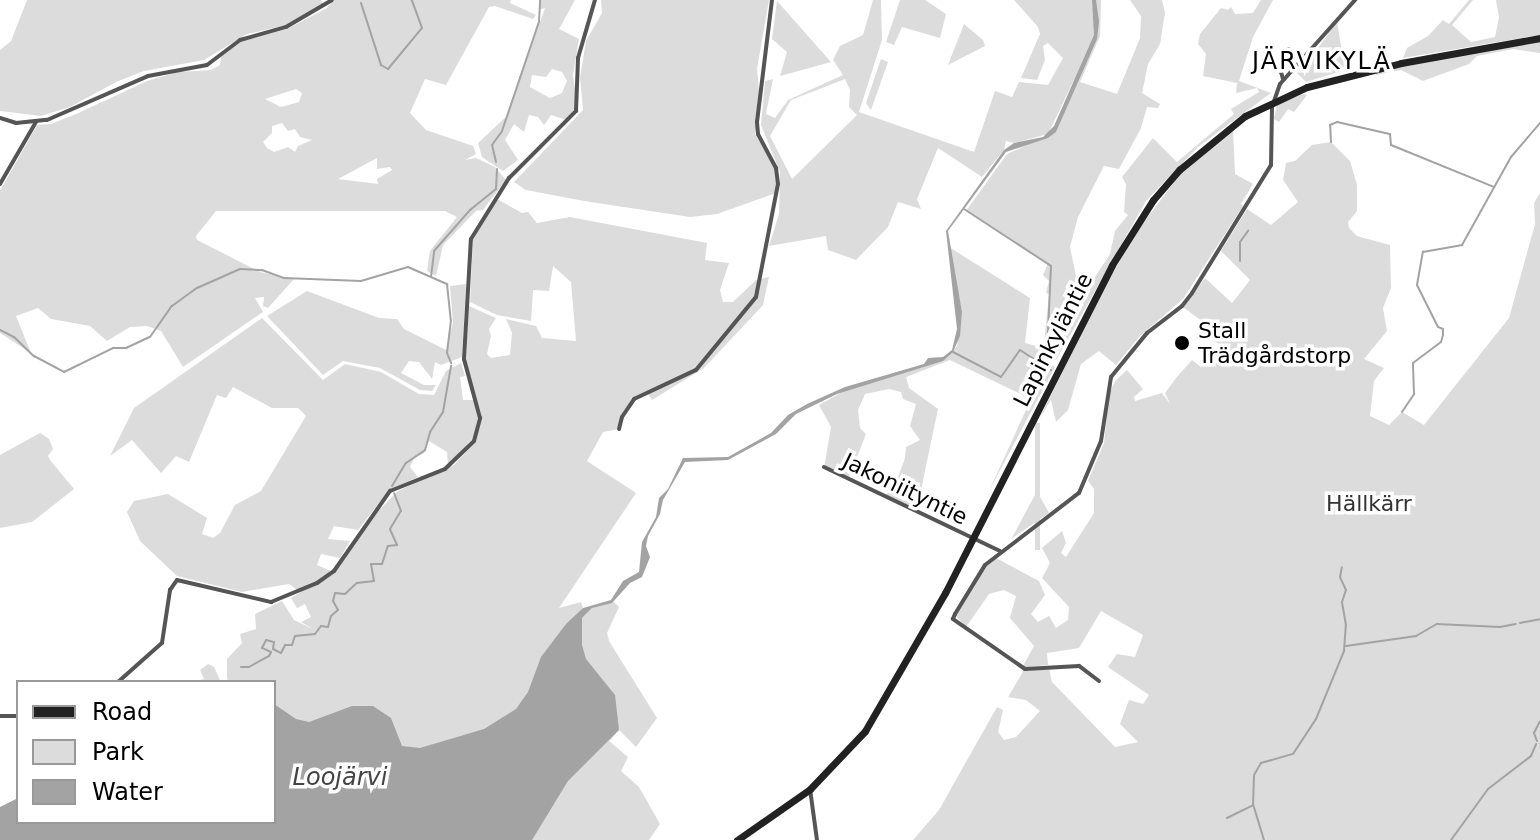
<!DOCTYPE html>
<html>
<head>
<meta charset="utf-8">
<style>
	body { margin:0 }
	#map { position:relative; width:1540px; height:840px; overflow:hidden; background:#fff; font-family:"DejaVu Sans",sans-serif }
	div>[style] { position:absolute }
	.green>* { inset:0; background:#dcdcdc; transform-origin:0 0 }
	.water>* { inset:0; background:#a3a3a3 }
	.stream>* { height:2px; margin:-1px; padding:0 1px; transform-origin:1px; border-radius:1px; background:#a3a3a3 }
	.street>* { height:4px; margin:-2px; padding:0 2px; transform-origin:2px; border-radius:2px; background:#555 }
	.secondary>* { height:7px; margin:-3.5px; padding:0 3.5px; transform-origin:3.5px; border-radius:3.5px; background:#222 }
	.dots>* { width:22px; height:22px; translate:-50% -50%; box-sizing:border-box; border:4px solid #fff; border-radius:50% }
	span { translate:-50% -50%; white-space:nowrap; text-align:center; line-height:1.15; -webkit-text-stroke:7px #fff; paint-order:stroke }
	.poi-label { font-size:22px; color:#000 }
	.left { translate:0 -50%; text-align:left }
	.street-label { font-size:22px; color:#000 }
	.park-label { font-size:22px; color:#333 }
	.neighbourhood-label { font-size:24px; color:#000; letter-spacing:2px }
	.water-label { font-size:24px; color:#444; font-style:italic }
	.legend { position:absolute; left:16px; top:680px; width:260px; height:144px; box-sizing:border-box; background:#fff; border:2px solid #999; margin:0; padding:10px 14px; list-style:none; font-size:24px; color:#000 }
	.legend li { display:flex; align-items:center; gap:16px; height:40px }
	.legend b { width:40px; border:2px solid #999 }
</style>
</head>
<body>
<div id="map">
	<div class="green">
		<i style="clip-path:polygon(27px 0,321px 0,324px 5px,286px 25px,247px 34px,204px 60px,144px 71px,116px 82px,70px 107px,41px 116px,0 111px,0 50px,11px 41px)"></i>
		<i style="clip-path:polygon(evenodd,334px 0,511px 0,510px 3px,536px 15px,533px 19px,495px 6px,489px 7px,446px 85px,425px 79px,410px 113px,426px 130px,473px 146px,476px 154px,465px 160px,476px 158px,495px 167px,506px 180px,483px 210px,476px 211px,443px 245px,436px 276px,427px 271px,430px 251px,457px 217px,445px 211px,216px 211px,196px 236px,197px 240px,260px 272px,294px 279px,268px 308px,263px 306px,264px 297px,255px 298px,263px 312px,183px 367px,161px 331px,147px 326px,130px 327px,107px 341px,90px 326px,51px 319px,38px 308px,16px 316px,31px 353px,0 333px,0 191px,37px 125px,51px 124px,74px 115px,147px 81px,178px 72px,211px 70px,220px 65px,221px 57px,241px 41px,287px 29px,327px 8px,334px 0,296px 89px,302px 93px,299px 102px,281px 107px,265px 99px,296px 89px,334px 0,282px 123px,288px 131px,295px 129px,300px 137px,312px 140px,298px 146px,295px 152px,288px 147px,274px 152px,267px 148px,263px 142px,272px 133px,272px 126px,282px 123px,334px 0,377px 158px,377px 169px,390px 167px,392px 170px,377px 179px,378px 184px,338px 179px,377px 158px)"></i>
		<i style="clip-path:polygon(evenodd,539px 0,575px 0,559px 29px,579px 39px,573px 75px,577px 105px,567px 120px,551px 115px,544px 125px,538px 117px,529px 115px,524px 132px,514px 124px,505px 140px,518px 160px,503px 171px,482px 157px,478px 143px,507px 116px,545px 8px,539px 10px,539px 0,552px 69px,562px 72px,567px 81px,562px 93px,550px 98px,530px 87px,532px 75px,546px 77px,552px 69px)"></i>
		<i style="clip-path:polygon(601px 0,769px 0,757px 69px,760px 99px,755px 134px,776px 170px,776px 193px,717px 214px,690px 217px,584px 201px,526px 190px,514px 182px,583px 110px,580px 78px,586px 41px,602px 13px)"></i>
		<i style="clip-path:polygon(evenodd,873px 0,881px 0,882px 40px,859px 112px,974px 152px,995px 91px,1012px 97px,1019px 82px,1048px 85px,1063px 58px,1048px 43px,1043px 46px,1045px 60px,1037px 80px,1021px 78px,1040px 34px,1038px 27px,1014px 0,1101px 0,1100px 36px,1080px 82px,1117px 94px,1140px 38px,1141px 16px,1130px 0,1162px 0,1165px 13px,1160px 44px,1148px 64px,1142px 93px,1160px 104px,1158px 108px,1147px 107px,1141px 128px,1119px 169px,1104px 166px,1078px 217px,1070px 247px,1076px 276px,1084px 282px,1093px 280px,1110px 254px,1115px 231px,1128px 215px,1124px 212px,1126px 184px,1122px 177px,1153px 138px,1177px 162px,1234px 114px,1231px 109px,1259px 92px,1257px 88px,1236px 93px,1237px 83px,1203px 76px,1206px 54px,1198px 44px,1200px 34px,1221px 8px,1228px 10px,1231px 7px,1235px 14px,1253px 13px,1261px 0,1273px 0,1253px 37px,1239px 81px,1271px 93px,1198px 147px,1146px 201px,1056px 360px,1043px 354px,1049px 294px,1046px 293px,1049px 281px,1043px 275px,1048px 263px,966px 211px,1007px 154px,1056px 132px,1077px 82px,1074px 80px,1048px 134px,1014px 143px,1006px 141px,1004px 150px,982px 177px,938px 148px,917px 199px,921px 209px,898px 202px,888px 227px,856px 260px,828px 250px,826px 236px,769px 246px,779px 214px,780px 172px,761px 125px,765px 81px,773px 79px,766px 114px,775px 118px,788px 100px,843px 75px,833px 60px,840px 46px,863px 35px,873px 0,845px 79px,850px 90px,849px 107px,857px 115px,792px 179px,770px 136px,791px 100px,845px 79px)"></i>
		<i style="clip-path:polygon(900px 0,925px 0,946px 14px,940px 38px,902px 27px,894px 45px,886px 42px)"></i>
		<i style="clip-path:polygon(1469px 0,1473px 0,1452px 25px,1471px 42px,1495px 37px,1499px 17px,1496px 0,1540px 0,1540px 35px,1403px 58px,1407px 48px,1428px 36px,1443px 20px,1449px 24px)"></i>
		<i style="clip-path:polygon(777px 1px,831px 62px,780px 76px,787px 52px,772px 39px)"></i>
		<i style="clip-path:polygon(1337px 22px,1345px 70px,1306px 82px,1295px 71px,1312px 56px)"></i>
		<i style="clip-path:polygon(964px 24px,983px 40px,985px 46px,948px 65px)"></i>
		<i style="clip-path:polygon(1540px 41px,1540px 53px,1513px 49px,1477px 56px,1469px 64px,1423px 81px,1401px 70px,1376px 75px,1376px 71px)"></i>
		<i style="clip-path:polygon(881px 59px,888px 62px,871px 110px,866px 103px)"></i>
		<i style="clip-path:polygon(1303px 94px,1307px 95px,1294px 112px,1288px 109px,1279px 122px,1274px 119px,1277px 104px)"></i>
		<i style="clip-path:polygon(1233px 129px,1235px 174px,1253px 184px,1241px 204px,1243px 206px,1183px 299px,1140px 336px,1116px 365px,1099px 351px,1081px 364px,1068px 410px,1056px 422px,1051px 400px,1039px 419px,1105px 286px,1140px 227px,1179px 176px)"></i>
		<i style="clip-path:polygon(1331px 142px,1350px 161px,1357px 185px,1357px 211px,1348px 222px,1349px 228px,1357px 236px,1390px 245px,1391px 288px,1383px 308px,1387px 331px,1364px 359px,1384px 368px,1374px 381px,1370px 416px,1389px 425px,1402px 412px,1424px 425px,1509px 318px,1535px 224px,1534px 203px,1540px 193px,1540px 840px,913px 840px,939px 810px,997px 707px,1003px 710px,998px 732px,1004px 740px,1016px 737px,1040px 711px,1026px 700px,1008px 697px,1024px 670px,1049px 668px,1052px 682px,1115px 747px,1138px 742px,1120px 724px,1129px 700px,1143px 704px,1149px 695px,1108px 667px,1117px 654px,1135px 657px,1143px 635px,1101px 611px,1079px 648px,1047px 653px,1048px 665px,1026px 667px,1023px 666px,1034px 646px,1010px 618px,1016px 596px,1004px 590px,989px 594px,966px 627px,956px 616px,978px 574px,996px 558px,1039px 581px,1045px 595px,1031px 614px,1038px 622px,1049px 616px,1056px 628px,1068px 620px,1069px 607px,1042px 578px,1050px 563px,1042px 548px,1062px 531px,1066px 543px,1061px 553px,1066px 557px,1094px 513px,1094px 489px,1088px 481px,1104px 443px,1109px 393px,1116px 380px,1127px 370px,1143px 389px,1134px 397px,1135px 401px,1162px 393px,1170px 404px,1165px 393px,1176px 378px,1192px 360px,1201px 367px,1219px 347px,1207px 325px,1183px 307px,1205px 278px,1232px 303px,1250px 280px,1221px 251px,1247px 209px,1271px 225px,1298px 202px,1283px 180px,1286px 163px,1295px 161px,1312px 145px)"></i>
		<i style="clip-path:polygon(497px 199px,522px 213px,528px 212px,537px 223px,570px 217px,707px 243px,705px 260px,729px 263px,720px 290px,723px 302px,733px 302px,756px 280px,769px 277px,763px 305px,704px 368px,652px 400px,647px 392px,636px 398px,622px 417px,619px 429px,603px 432px,587px 461px,636px 493px,559px 608px,581px 602px,583px 608px,576px 616px,581px 619px,594px 606px,614px 602px,619px 607px,607px 633px,609px 641px,657px 718px,636px 747px,619px 730px,609px 741px,628px 757px,621px 771px,639px 787px,660px 824px,649px 840px,517px 840px,521px 709px,503px 723px,414px 762px,352px 707px,322px 724px,274px 721px,274px 682px,228px 682px,227px 677px,227px 659px,242px 643px,240px 634px,256px 629px,255px 614px,282px 601px,294px 620px,315px 630px,301px 622px,311px 617px,305px 604px,297px 608px,291px 598px,335px 571px,377px 512px,398px 491px,454px 465px,475px 442px,482px 418px,466px 363px,469px 306px,496px 318px,489px 329px,491px 336px,487px 354px,491px 358px,510px 355px,512px 333px,506px 319px,536px 326px,542px 338px,576px 341px,571px 282px,553px 266px,549px 291px,533px 290px,531px 321px,497px 315px,470px 302px,473px 240px)"></i>
		<i style="clip-path:polygon(949px 247px,1030px 298px,1025px 343px,1040px 347px,1040px 357px,1055px 367px,989px 491px,1031px 399px,950px 360px,906px 377px,909px 388px,938px 409px,917px 509px,886px 495px,895px 485px,905px 458px,906px 447px,920px 440px,910px 426px,916px 404px,903px 399px,901px 392px,889px 389px,865px 394px,858px 410px,860px 428px,866px 434px,848px 480px,824px 468px,831px 427px,819px 405px,846px 390px,943px 361px,957px 346px,962px 312px)"></i>
		<i style="clip-path:polygon(466px 284px,462px 357px,441px 365px,435px 362px,432px 379px,419px 362px,409px 361px,401px 373px,424px 385px,436px 385px,432px 391px,420px 390px,380px 368px,343px 361px,323px 375px,267px 316px,307px 291px,379px 318px,397px 319px,404px 329px,446px 350px,453px 322px,450px 286px)"></i>
		<i style="clip-path:polygon(262px 318px,323px 380px,345px 364px,381px 372px,419px 394px,434px 395px,446px 371px,461px 363px,465px 376px,460px 377px,463px 400px,474px 400px,479px 414px,473px 438px,448px 465px,447px 452px,429px 441px,424px 453px,414px 458px,410px 467px,418px 477px,390px 489px,358px 530px,334px 526px,328px 539px,350px 541px,340px 558px,321px 554px,317px 565px,331px 571px,326px 576px,297px 590px,289px 584px,242px 592px,177px 576px,140px 541px,127px 512px,134px 501px,168px 494px,207px 518px,202px 534px,213px 538px,220px 533px,235px 505px,261px 491px,306px 416px,298px 408px,272px 408px,233px 387px,226px 398px,217px 395px,189px 462px,176px 456px,161px 473px,132px 440px,110px 456px,134px 408px)"></i>
		<i style="left:1035px;top:423px;width:5px;height:127px"></i>
		<i style="clip-path:polygon(40px 433px,49px 439px,53px 449px,48px 456px,50px 460px,74px 489px,32px 522px,0 528px,0 455px)"></i>
		<i style="clip-path:polygon(1037px 491px,1049px 513px,1011px 539px,1014px 534px)"></i>
		<i style="clip-path:polygon(208px 664px,214px 667px,221px 682px,193px 682px,204px 679px,200px 670px)"></i>
	</div>
	<div class="water">
		<i style="clip-path:polygon(1092px 0,1096px 0,1099px 21px,1097px 39px,1056px 132px,1048px 138px,1006px 152px,948px 231px,962px 312px,960px 336px,953px 352px,943px 361px,837px 394px,796px 414px,776px 434px,728px 460px,685px 462px,663px 500px,660px 514px,648px 536px,646px 546px,650px 557px,642px 577px,630px 583px,612px 603px,592px 608px,582px 618px,582px 645px,586px 659px,615px 695px,619px 730px,568px 781px,532px 840px,0 840px,0 807px,18px 798px,18px 822px,274px 822px,274px 704px,296px 719px,309px 722px,352px 706px,373px 706px,391px 718px,402px 746px,420px 748px,484px 729px,516px 709px,528px 692px,541px 657px,566px 624px,583px 608px,611px 600px,623px 581px,639px 572px,642px 542px,656px 517px,659px 498px,668px 489px,683px 458px,728px 457px,771px 433px,788px 415px,807px 404px,845px 387px,924px 364px,928px 358px,943px 357px,952px 350px,957px 329px,946px 231px,1004px 150px,1014px 143px,1043px 137px,1054px 126px,1094px 35px)"></i>
	</div>
	<div class="stream">
		<i style="left:361px;top:3px;width:65px;rotate:72.1deg"></i>
		<i style="left:381px;top:65px;width:8px;rotate:30deg"></i>
		<i style="left:388px;top:69px;width:53px;rotate:-50.3deg"></i>
		<i style="left:422px;top:28px;width:30px;rotate:-110deg"></i>
		<i style="left:1331px;top:142px;width:17px;rotate:-93deg"></i>
		<i style="left:1330px;top:125px;width:8px;rotate:-23deg"></i>
		<i style="left:1337px;top:122px;width:54px;rotate:12.8deg"></i>
		<i style="left:1390px;top:134px;width:11px;rotate:85deg"></i>
		<i style="left:1391px;top:145px;width:111px;rotate:22.2deg"></i>
		<i style="left:496px;top:162px;width:17px;rotate:-103deg"></i>
		<i style="left:492px;top:145px;width:17px;rotate:-54deg"></i>
		<i style="left:502px;top:131px;width:115px;rotate:-71.3deg"></i>
		<i style="left:539px;top:22px;width:22px;rotate:-87deg"></i>
		<i style="left:964px;top:209px;width:104px;rotate:33.2deg"></i>
		<i style="left:1051px;top:266px;width:89px;rotate:92.6deg"></i>
		<i style="left:1240px;top:261px;width:19px;rotate:-90deg"></i>
		<i style="left:1240px;top:242px;width:14px;rotate:-54deg"></i>
		<i style="left:431px;top:277px;width:26px;rotate:-83deg"></i>
		<i style="left:434px;top:251px;width:55px;rotate:-48.7deg"></i>
		<i style="left:470px;top:210px;width:33px;rotate:-39deg"></i>
		<i style="left:496px;top:189px;width:20px;rotate:-87deg"></i>
		<i style="left:0;top:330px;width:16px;rotate:27deg"></i>
		<i style="left:14px;top:337px;width:28px;rotate:44deg"></i>
		<i style="left:34px;top:356px;width:34px;rotate:28deg"></i>
		<i style="left:64px;top:372px;width:55px;rotate:-26.1deg"></i>
		<i style="left:113px;top:348px;width:13px"></i>
		<i style="left:126px;top:348px;width:26px;rotate:-25deg"></i>
		<i style="left:150px;top:337px;width:38px;rotate:-55deg"></i>
		<i style="left:172px;top:306px;width:31px;rotate:-36deg"></i>
		<i style="left:197px;top:288px;width:47px;rotate:-23.8deg"></i>
		<i style="left:240px;top:269px;width:22px;rotate:3deg"></i>
		<i style="left:262px;top:270px;width:23px;rotate:20deg"></i>
		<i style="left:284px;top:278px;width:77px;rotate:2.2deg"></i>
		<i style="left:361px;top:281px;width:49px;rotate:-16.6deg"></i>
		<i style="left:408px;top:267px;width:43px;rotate:23.6deg"></i>
		<i style="left:447px;top:284px;width:36px;rotate:84deg"></i>
		<i style="left:451px;top:320px;width:33px;rotate:97deg"></i>
		<i style="left:447px;top:353px;width:11px;rotate:68deg"></i>
		<i style="left:953px;top:352px;width:54px;rotate:27.5deg"></i>
		<i style="left:1001px;top:377px;width:33px;rotate:-55deg"></i>
		<i style="left:1020px;top:350px;width:37px;rotate:33deg"></i>
		<i style="left:1402px;top:412px;width:22px;rotate:-56deg"></i>
		<i style="left:1414px;top:394px;width:31px;rotate:-92deg"></i>
		<i style="left:1413px;top:363px;width:35px;rotate:-37deg"></i>
		<i style="left:1441px;top:342px;width:7px;rotate:-74deg"></i>
		<i style="left:1443px;top:335px;width:6px;rotate:-90deg"></i>
		<i style="left:1443px;top:329px;width:5px;rotate:-158deg"></i>
		<i style="left:1438px;top:327px;width:47px;rotate:-116.6deg"></i>
		<i style="left:1417px;top:285px;width:34px;rotate:-80deg"></i>
		<i style="left:1423px;top:252px;width:40px;rotate:-10deg"></i>
		<i style="left:1462px;top:245px;width:101px;rotate:-60.9deg"></i>
		<i style="left:1511px;top:157px;width:45px;rotate:-49.5deg"></i>
		<i style="left:392px;top:486px;width:27px;rotate:-59deg"></i>
		<i style="left:406px;top:463px;width:23px;rotate:-34deg"></i>
		<i style="left:425px;top:450px;width:19px;rotate:-74deg"></i>
		<i style="left:430px;top:432px;width:24px;rotate:-57deg"></i>
		<i style="left:443px;top:412px;width:47px;rotate:-80.1deg"></i>
		<i style="left:1520px;top:623px;width:20px;rotate:-11deg"></i>
		<i style="left:1346px;top:646px;width:71px;rotate:-8.1deg"></i>
		<i style="left:1416px;top:636px;width:24px;rotate:-30deg"></i>
		<i style="left:1437px;top:624px;width:63px;rotate:2.7deg"></i>
		<i style="left:1500px;top:627px;width:16px;rotate:-11deg"></i>
		<i style="left:241px;top:667px;width:8px"></i>
		<i style="left:249px;top:667px;width:23px;rotate:-29deg"></i>
		<i style="left:269px;top:656px;width:4px;rotate:-63deg"></i>
		<i style="left:271px;top:652px;width:10px;rotate:-156deg"></i>
		<i style="left:262px;top:648px;width:9px;rotate:-63deg"></i>
		<i style="left:266px;top:640px;width:8px;rotate:14deg"></i>
		<i style="left:274px;top:642px;width:7px;rotate:98deg"></i>
		<i style="left:273px;top:649px;width:9px;rotate:27deg"></i>
		<i style="left:281px;top:653px;width:9px;rotate:-63deg"></i>
		<i style="left:285px;top:645px;width:7px"></i>
		<i style="left:292px;top:645px;width:9px;rotate:-72deg"></i>
		<i style="left:295px;top:636px;width:20px;rotate:-6deg"></i>
		<i style="left:315px;top:634px;width:10px;rotate:-53deg"></i>
		<i style="left:321px;top:626px;width:7px;rotate:8deg"></i>
		<i style="left:328px;top:627px;width:11px;rotate:-75deg"></i>
		<i style="left:331px;top:616px;width:9px;rotate:-41deg"></i>
		<i style="left:338px;top:610px;width:10px;rotate:-119deg"></i>
		<i style="left:333px;top:601px;width:8px;rotate:-76deg"></i>
		<i style="left:335px;top:593px;width:10px;rotate:6deg"></i>
		<i style="left:345px;top:594px;width:16px;rotate:-43deg"></i>
		<i style="left:357px;top:583px;width:17px;rotate:-7deg"></i>
		<i style="left:374px;top:581px;width:17px;rotate:-100deg"></i>
		<i style="left:371px;top:564px;width:11px"></i>
		<i style="left:382px;top:564px;width:19px;rotate:-72deg"></i>
		<i style="left:388px;top:546px;width:9px;rotate:-6deg"></i>
		<i style="left:397px;top:545px;width:17px;rotate:-114deg"></i>
		<i style="left:390px;top:529px;width:21px;rotate:-59deg"></i>
		<i style="left:401px;top:511px;width:19px;rotate:-111deg"></i>
		<i style="left:1537px;top:741px;width:9px;rotate:-111deg"></i>
		<i style="left:1534px;top:733px;width:13px;rotate:-63deg"></i>
		<i style="left:1227px;top:818px;width:28px;rotate:-26deg"></i>
		<i style="left:1264px;top:840px;width:37px;rotate:-107deg"></i>
		<i style="left:1253px;top:805px;width:30px;rotate:-88deg"></i>
		<i style="left:1254px;top:775px;width:14px;rotate:-60deg"></i>
		<i style="left:1261px;top:763px;width:33px;rotate:-16deg"></i>
		<i style="left:1293px;top:754px;width:42px;rotate:-56.7deg"></i>
		<i style="left:1316px;top:719px;width:74px;rotate:-67.6deg"></i>
		<i style="left:1344px;top:651px;width:26px;rotate:-86deg"></i>
		<i style="left:1346px;top:625px;width:23px;rotate:-100deg"></i>
		<i style="left:1342px;top:602px;width:13px;rotate:-72deg"></i>
		<i style="left:1346px;top:590px;width:14px;rotate:-115deg"></i>
		<i style="left:1340px;top:577px;width:10px;rotate:-79deg"></i>
		<i style="left:1451px;top:840px;width:63px;rotate:-54deg"></i>
		<i style="left:1488px;top:789px;width:54px;rotate:-37.5deg"></i>
		<i style="left:1531px;top:756px;width:13px;rotate:-67deg"></i>
	</div>
	<div class="street">
		<i style="left:1283px;top:79px;width:7px;rotate:-106deg"></i>
		<i style="left:1281px;top:72px;width:24px;rotate:-71deg"></i>
		<i style="left:0;top:118px;width:17px;rotate:17deg"></i>
		<i style="left:16px;top:123px;width:31px;rotate:-6deg"></i>
		<i style="left:47px;top:120px;width:110px;rotate:-23.5deg"></i>
		<i style="left:148px;top:76px;width:60px;rotate:-10.6deg"></i>
		<i style="left:207px;top:65px;width:41px;rotate:-37.1deg"></i>
		<i style="left:240px;top:40px;width:48px;rotate:-15.8deg"></i>
		<i style="left:286px;top:27px;width:53px;rotate:-30.4deg"></i>
		<i style="left:0;top:184px;width:72px;rotate:-59.9deg"></i>
		<i style="left:619px;top:429px;width:12px;rotate:-76deg"></i>
		<i style="left:622px;top:417px;width:22px;rotate:-56deg"></i>
		<i style="left:634px;top:399px;width:68px;rotate:-25.1deg"></i>
		<i style="left:696px;top:370px;width:94px;rotate:-50.6deg"></i>
		<i style="left:756px;top:297px;width:115px;rotate:-79deg"></i>
		<i style="left:778px;top:184px;width:16px;rotate:-97deg"></i>
		<i style="left:776px;top:168px;width:38px;rotate:-118deg"></i>
		<i style="left:758px;top:134px;width:12px;rotate:-95deg"></i>
		<i style="left:757px;top:122px;width:123px;rotate:-83deg"></i>
		<i style="left:824px;top:467px;width:195px;rotate:25.5deg"></i>
		<i style="left:1099px;top:681px;width:25px;rotate:-143deg"></i>
		<i style="left:1079px;top:666px;width:54px;rotate:176.8deg"></i>
		<i style="left:1025px;top:669px;width:88px;rotate:-145.2deg"></i>
		<i style="left:953px;top:619px;width:5px;rotate:-68deg"></i>
		<i style="left:955px;top:614px;width:57px;rotate:-58.5deg"></i>
		<i style="left:985px;top:565px;width:118px;rotate:-37.5deg"></i>
		<i style="left:1079px;top:493px;width:56px;rotate:-67.1deg"></i>
		<i style="left:1101px;top:441px;width:65px;rotate:-81.1deg"></i>
		<i style="left:1111px;top:377px;width:57px;rotate:-50.7deg"></i>
		<i style="left:1147px;top:333px;width:44px;rotate:-37.6deg"></i>
		<i style="left:1182px;top:306px;width:16px;rotate:-52deg"></i>
		<i style="left:1192px;top:293px;width:150px;rotate:-58.3deg"></i>
		<i style="left:1271px;top:165px;width:58px;rotate:-89deg"></i>
		<i style="left:1272px;top:107px;width:24px;rotate:-71deg"></i>
		<i style="left:1280px;top:84px;width:113px;rotate:-48.2deg"></i>
		<i style="left:118px;top:682px;width:59px;rotate:-41.6deg"></i>
		<i style="left:162px;top:643px;width:54px;rotate:-81.4deg"></i>
		<i style="left:170px;top:590px;width:12px;rotate:-55deg"></i>
		<i style="left:177px;top:580px;width:97px;rotate:13.2deg"></i>
		<i style="left:271px;top:602px;width:50px;rotate:-22.4deg"></i>
		<i style="left:317px;top:583px;width:21px;rotate:-35deg"></i>
		<i style="left:334px;top:571px;width:98px;rotate:-55deg"></i>
		<i style="left:390px;top:491px;width:59px;rotate:-21.8deg"></i>
		<i style="left:445px;top:469px;width:40px;rotate:-44deg"></i>
		<i style="left:474px;top:441px;width:24px;rotate:-75deg"></i>
		<i style="left:480px;top:418px;width:61px;rotate:-105.2deg"></i>
		<i style="left:464px;top:359px;width:120px;rotate:-86.7deg"></i>
		<i style="left:471px;top:239px;width:72px;rotate:-58.1deg"></i>
		<i style="left:509px;top:178px;width:95px;rotate:-45deg"></i>
		<i style="left:576px;top:111px;width:53px;rotate:-87.8deg"></i>
		<i style="left:578px;top:58px;width:60px;rotate:-73.7deg"></i>
		<i style="left:0;top:716px;width:18px"></i>
		<i style="left:810px;top:789px;width:51px;rotate:82.2deg"></i>
	</div>
	<div class="secondary">
		<i style="left:737px;top:840px;width:89px;rotate:-34.9deg"></i>
		<i style="left:810px;top:789px;width:80px;rotate:-46.5deg"></i>
		<i style="left:865px;top:731px;width:160px;rotate:-59.9deg"></i>
		<i style="left:945px;top:593px;width:368px;rotate:-63deg"></i>
		<i style="left:1112px;top:265px;width:77px;rotate:-57.8deg"></i>
		<i style="left:1153px;top:200px;width:40px;rotate:-49deg"></i>
		<i style="left:1179px;top:170px;width:85px;rotate:-39.3deg"></i>
		<i style="left:1245px;top:116px;width:68px;rotate:-25.1deg"></i>
		<i style="left:1307px;top:87px;width:97px;rotate:-14.3deg"></i>
		<i style="left:1401px;top:63px;width:141px;rotate:-10.2deg"></i>
	</div>
	<div class="dots">
		<i style="left:1182px;top:343px;background:#000"></i>
	</div>
	<div class="poi-label">
		<span class="left" style="left:1198px;top:343px">Stall<br>Trädgårdstorp</span>
	</div>
	<div class="street-label">
		<span style="left:1053px;top:340px;rotate:-63deg">Lapinkyläntie</span>
		<span style="left:905px;top:489px;rotate:26deg">Jakoniityntie</span>
	</div>
	<div class="park-label">
		<span style="left:1369px;top:504px">Hällkärr</span>
	</div>
	<div class="neighbourhood-label">
		<span style="left:1322px;top:62px">JÄRVIKYLÄ</span>
	</div>
	<div class="water-label">
		<span style="left:340px;top:778px">Loojärvi</span>
	</div>
	<ul class="legend">
	<li><b style="height:10px;background:#222"></b>Road</li>
	<li><b style="height:22px;background:#dcdcdc"></b>Park</li>
	<li><b style="height:22px;background:#a3a3a3"></b>Water</li>
	</ul>
</div>
</body>
</html>
